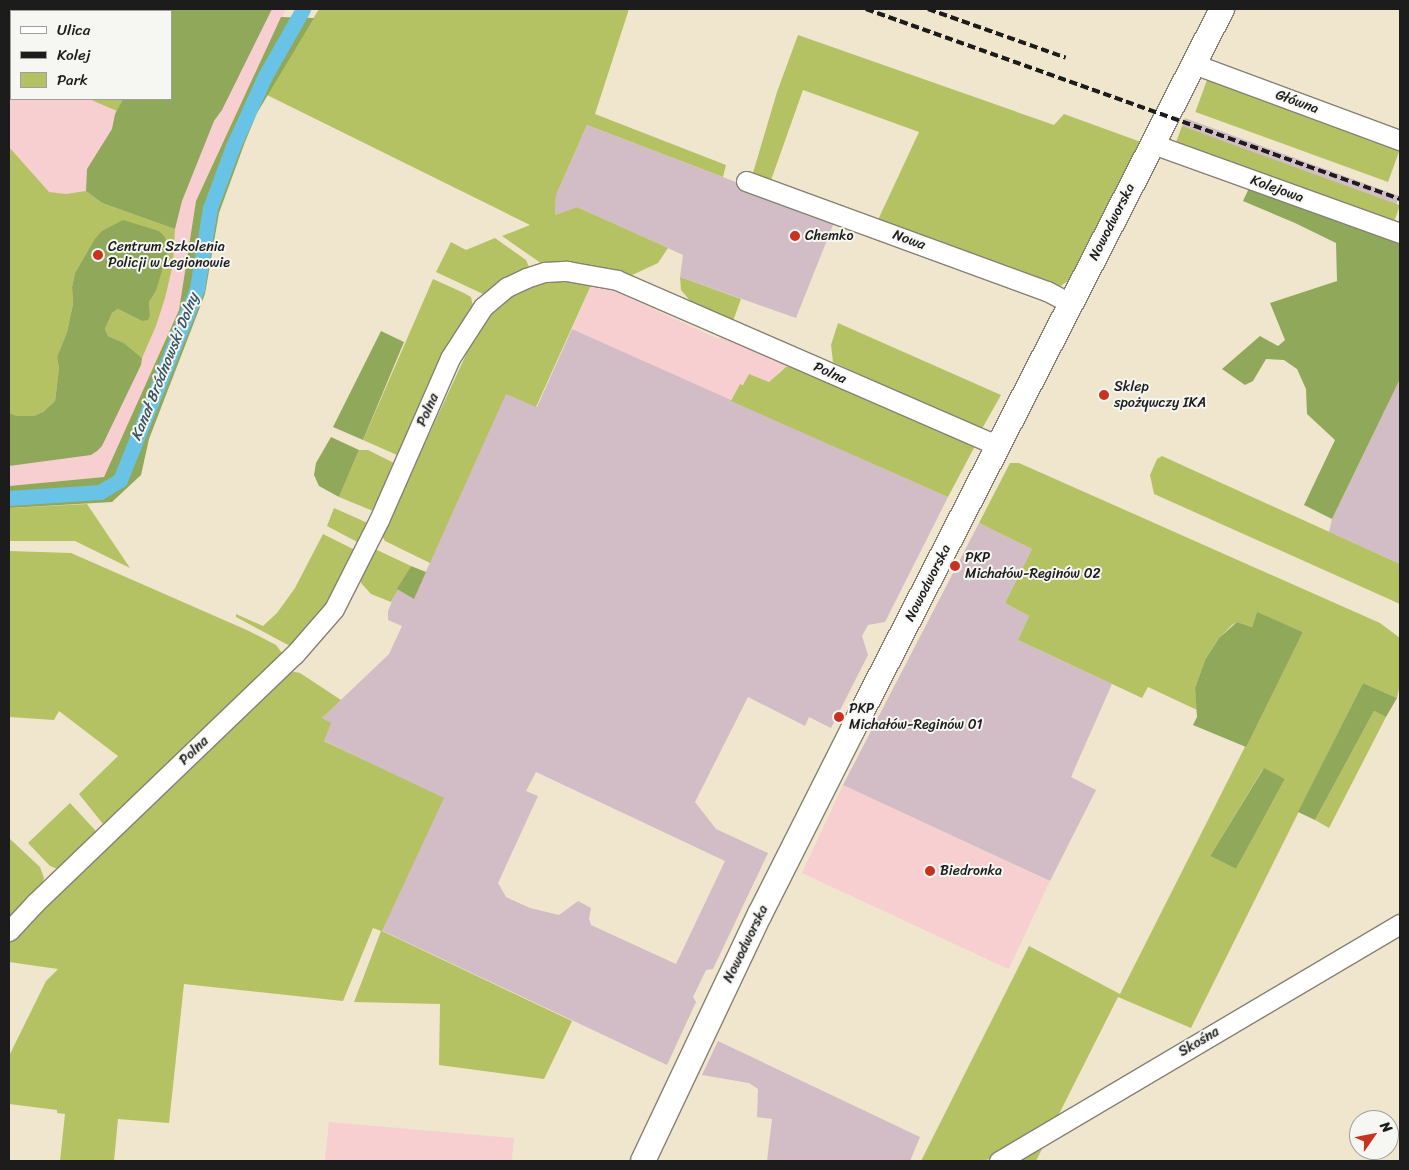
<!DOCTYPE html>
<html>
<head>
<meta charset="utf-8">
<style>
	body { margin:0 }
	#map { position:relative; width:1409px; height:1170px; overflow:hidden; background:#efe6cd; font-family:Sriracha,sans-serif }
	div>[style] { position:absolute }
	.built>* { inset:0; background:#f7cfd1; transform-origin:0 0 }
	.industrial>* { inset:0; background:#d2bdc6; transform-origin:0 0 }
	.green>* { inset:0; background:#b5c264; transform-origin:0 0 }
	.forest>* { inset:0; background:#90a85a }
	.canal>* { height:15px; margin:-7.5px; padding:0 7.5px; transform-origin:7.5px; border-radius:7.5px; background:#69c3e7 }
	.roads { filter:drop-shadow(1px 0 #868174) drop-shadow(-1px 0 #868174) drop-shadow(0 1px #868174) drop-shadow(0 -1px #868174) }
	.minor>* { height:19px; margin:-9.5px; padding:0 9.5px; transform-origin:9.5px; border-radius:9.5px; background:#fff }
	.major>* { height:24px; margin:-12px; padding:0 12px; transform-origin:12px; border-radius:12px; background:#fff }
	.rail>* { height:4px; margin-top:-2px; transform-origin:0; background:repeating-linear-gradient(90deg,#1c1c1c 0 8px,transparent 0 12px) }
	.dots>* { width:14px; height:14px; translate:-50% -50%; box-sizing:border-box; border:2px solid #f6f6f2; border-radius:50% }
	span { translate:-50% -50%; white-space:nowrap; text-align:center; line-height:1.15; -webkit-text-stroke:4px #f6f6f2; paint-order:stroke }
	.street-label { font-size:14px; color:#1c1c1c }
	.poi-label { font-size:14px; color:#1c1c1c }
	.left { translate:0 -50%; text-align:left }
	.water-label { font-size:15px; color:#375663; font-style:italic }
	.frame { position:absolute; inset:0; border:10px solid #1c1c1c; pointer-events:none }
	.legend { position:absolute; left:10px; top:10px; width:162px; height:90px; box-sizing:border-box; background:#f6f6f2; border:1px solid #9f9f9c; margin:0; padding:6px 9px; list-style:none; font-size:15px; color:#1c1c1c }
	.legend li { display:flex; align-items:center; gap:10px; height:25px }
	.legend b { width:25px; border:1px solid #9f9f9c }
	.north { position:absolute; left:1349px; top:1110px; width:50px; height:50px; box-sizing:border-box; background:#f6f6f2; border:1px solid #9f9f9c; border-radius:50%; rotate:57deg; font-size:14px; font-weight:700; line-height:20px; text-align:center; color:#1c1c1c }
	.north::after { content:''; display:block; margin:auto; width:18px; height:22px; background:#c8321e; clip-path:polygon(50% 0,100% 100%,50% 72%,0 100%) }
</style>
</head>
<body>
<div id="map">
	<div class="built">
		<i style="clip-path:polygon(evenodd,9px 9px,286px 9px,196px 201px,179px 310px,104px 477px,9px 486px,9px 9px,11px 11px,171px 11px,171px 99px,11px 99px,11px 11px)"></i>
		<i style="clip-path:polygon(592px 283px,623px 295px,719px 339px,723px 330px,796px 365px,781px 370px,769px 382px,740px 384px,731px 401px,572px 329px)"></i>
		<i style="left:843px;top:785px;width:228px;height:97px;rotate:25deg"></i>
		<i style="clip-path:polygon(329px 1122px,514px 1138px,512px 1161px,325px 1161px)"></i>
	</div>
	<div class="industrial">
		<i style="left:1185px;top:118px;width:228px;height:9px;rotate:20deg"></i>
		<i style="clip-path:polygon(587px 125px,835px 220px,796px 318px,680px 277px,683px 255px,577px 207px,555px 215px,556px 195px)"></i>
		<i style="clip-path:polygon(evenodd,572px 329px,948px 497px,885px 622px,868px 625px,862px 636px,868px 655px,831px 728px,809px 717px,805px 726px,748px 697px,695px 802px,716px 829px,768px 853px,713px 969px,706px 970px,693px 997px,696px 1002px,667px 1065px,381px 930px,443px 799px,323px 740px,322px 718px,389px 654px,402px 626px,388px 620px,388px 611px,397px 589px,414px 598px,506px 393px,537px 407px,572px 329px,536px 772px,725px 861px,676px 964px,591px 925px,589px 919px,591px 908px,578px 901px,559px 915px,530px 908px,506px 897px,498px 883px,538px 796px,526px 791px,536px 772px)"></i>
		<i style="clip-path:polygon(1400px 379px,1400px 564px,1329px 532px,1332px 519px)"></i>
		<i style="clip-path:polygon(979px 523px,1032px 549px,1005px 603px,1029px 616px,1018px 640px,1112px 684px,1071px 777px,1096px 790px,1050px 881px,843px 785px)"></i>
		<i style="clip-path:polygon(718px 1041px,920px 1137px,910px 1161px,767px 1161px,772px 1119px,757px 1117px,758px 1089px,749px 1083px,702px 1075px)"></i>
	</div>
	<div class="green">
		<i style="left:78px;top:9px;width:70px;height:2px"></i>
		<i style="clip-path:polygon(319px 9px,629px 9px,595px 114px,726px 165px,723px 177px,587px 125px,556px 195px,555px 215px,577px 207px,668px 248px,658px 263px,628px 277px,545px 266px,502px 236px,530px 225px,267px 95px)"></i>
		<i style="clip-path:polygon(798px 35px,1054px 125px,1064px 114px,1141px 142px,1071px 279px,1056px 289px,877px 222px,919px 132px,803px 90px,770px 183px,752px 176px,777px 92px)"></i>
		<i style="left:1207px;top:80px;width:205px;height:34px;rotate:20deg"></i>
		<i style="clip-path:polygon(89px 99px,123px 99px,117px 111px)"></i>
		<i style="left:1182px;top:126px;width:232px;height:23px;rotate:20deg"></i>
		<i style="clip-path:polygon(9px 147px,49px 192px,66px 194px,86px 191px,102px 203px,175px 229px,173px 264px,165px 298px,156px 326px,142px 358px,124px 343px,108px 336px,105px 329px,112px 313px,118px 309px,142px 321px,150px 315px,149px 302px,156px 291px,94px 240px,75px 273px,72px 287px,73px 304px,67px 332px,57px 357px,59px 368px,55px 401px,43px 412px,34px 416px,17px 416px,9px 413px)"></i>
		<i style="clip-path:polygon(495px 238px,526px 260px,529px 267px,488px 294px,483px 294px,436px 272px,451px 242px,466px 250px)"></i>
		<i style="clip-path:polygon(680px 277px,741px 299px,733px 321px,692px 303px,681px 290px)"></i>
		<i style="clip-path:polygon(433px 279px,464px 293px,471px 297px,473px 306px,400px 454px,397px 455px,363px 440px)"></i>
		<i style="clip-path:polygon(558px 279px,592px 283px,536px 407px,506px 394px,430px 563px,385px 541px,382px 536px,470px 346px,487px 317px,519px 291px)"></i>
		<i style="clip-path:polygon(838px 323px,1001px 395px,983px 427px,979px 429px,833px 362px,831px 345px)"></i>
		<i style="clip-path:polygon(796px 365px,974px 444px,975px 446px,948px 497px,731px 401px,740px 384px,743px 385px,749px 374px,769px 382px,786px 367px)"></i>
		<i style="clip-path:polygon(359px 450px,368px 450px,394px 463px,373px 511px,339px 497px)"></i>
		<i style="clip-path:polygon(1162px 456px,1400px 564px,1400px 604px,1154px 494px,1150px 475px,1157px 459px)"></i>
		<i style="clip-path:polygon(evenodd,1010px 463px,1019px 463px,1380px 623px,1400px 638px,1400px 684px,1397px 698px,1363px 683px,1191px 1028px,1118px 997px,1057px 1118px,985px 1161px,921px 1161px,1029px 946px,1120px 994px,1303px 632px,1257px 613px,1252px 627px,1237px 622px,1232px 625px,1219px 638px,1205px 660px,1195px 688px,1197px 710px,1148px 687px,1142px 698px,1018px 640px,1029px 616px,1005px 603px,1032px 549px,979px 523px,1010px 463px,1263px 769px,1285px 779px,1236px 869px,1210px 856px,1263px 769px)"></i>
		<i style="clip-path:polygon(87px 504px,130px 568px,75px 541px,9px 541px,9px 508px)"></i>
		<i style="clip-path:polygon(334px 508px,370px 524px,361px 544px,327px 526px)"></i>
		<i style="clip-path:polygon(323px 534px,357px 551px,322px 610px,290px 646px,236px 617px,236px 614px,263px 626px,277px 613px,295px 588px)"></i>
		<i style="clip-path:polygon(375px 549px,411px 566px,391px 602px,371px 594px,361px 583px,359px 575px)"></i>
		<i style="clip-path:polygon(9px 551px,71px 553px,249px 631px,276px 645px,282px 653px,110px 823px,103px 824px,79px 794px,118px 756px,59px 711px,54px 720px,9px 717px)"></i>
		<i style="clip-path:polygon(290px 671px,300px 673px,341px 700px,322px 718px,331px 723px,324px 741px,444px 798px,382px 931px,572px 1021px,544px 1079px,439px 1065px,440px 1004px,354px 1002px,381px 931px,373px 928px,343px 1001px,184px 984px,169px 1123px,118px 1119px,114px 1161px,60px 1161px,65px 1114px,57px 1113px,57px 1110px,9px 1104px,9px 1056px,46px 981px,58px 969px,9px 962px,9px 943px,27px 921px)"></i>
		<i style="clip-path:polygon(1374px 711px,1386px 717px,1329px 828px,1315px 820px)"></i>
		<i style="clip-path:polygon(70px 803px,95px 830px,96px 836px,60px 870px,50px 866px,28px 843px)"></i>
		<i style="clip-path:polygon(9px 838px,40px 867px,44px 878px,43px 882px,9px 918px)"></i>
		<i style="clip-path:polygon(1048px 1137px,1036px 1161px,1009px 1161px)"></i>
	</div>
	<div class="forest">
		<i style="clip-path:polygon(148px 9px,272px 9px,222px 110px,214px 121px,182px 201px,175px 229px,102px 203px,86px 191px,87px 169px,112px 129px,115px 114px,123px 99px,171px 99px,171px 11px,147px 11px)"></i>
		<i style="clip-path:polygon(281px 17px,314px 18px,257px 113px,245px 142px,219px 213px,205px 294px,149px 439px,141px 475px,112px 502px,9px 508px,9px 486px,104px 477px,179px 310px,196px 201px)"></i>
		<i style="clip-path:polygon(1249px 188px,1400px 239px,1400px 379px,1332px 519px,1304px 505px,1335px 440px,1307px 414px,1306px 389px,1297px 369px,1284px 360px,1266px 359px,1253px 381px,1245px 385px,1222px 369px,1260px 336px,1278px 346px,1285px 340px,1270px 303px,1337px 281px,1336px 243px,1295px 223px,1243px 201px)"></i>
		<i style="clip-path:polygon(123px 220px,159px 231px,165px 237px,167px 245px,167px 253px,156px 291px,149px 302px,150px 315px,148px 320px,142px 321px,118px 309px,112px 313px,105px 329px,108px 336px,124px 343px,142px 358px,141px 365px,102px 446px,97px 451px,91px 455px,9px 466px,9px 413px,17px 416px,34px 416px,43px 412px,55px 401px,59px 368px,57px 357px,67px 332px,73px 304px,72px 287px,75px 273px,94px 240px,102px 231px)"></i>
		<i style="clip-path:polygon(381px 331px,404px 342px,363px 440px,333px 427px)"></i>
		<i style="clip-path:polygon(331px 437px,359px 450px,339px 497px,319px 486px,314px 475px,316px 463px)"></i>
		<i style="clip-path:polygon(411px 566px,426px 572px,414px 599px,397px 589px)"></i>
		<i style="clip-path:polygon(1257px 612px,1303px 632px,1246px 747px,1193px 725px,1197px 717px,1195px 688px,1205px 660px,1219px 638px,1237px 622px,1252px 627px)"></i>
		<i style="clip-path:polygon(1363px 683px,1397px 698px,1386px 717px,1374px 711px,1315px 820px,1298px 812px)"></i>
		<i style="clip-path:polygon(1264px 768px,1285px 779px,1236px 869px,1210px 856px)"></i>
	</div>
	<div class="canal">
		<i style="left:9px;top:498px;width:91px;rotate:-3.8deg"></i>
		<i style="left:100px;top:492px;width:23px;rotate:-31deg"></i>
		<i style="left:120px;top:480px;width:207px;rotate:-68.1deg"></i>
		<i style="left:197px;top:288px;width:81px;rotate:-80.8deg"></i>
		<i style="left:210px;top:208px;width:66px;rotate:-69.6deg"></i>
		<i style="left:233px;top:146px;width:77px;rotate:-65.4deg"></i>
		<i style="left:265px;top:76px;width:77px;rotate:-60.4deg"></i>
	</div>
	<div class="roads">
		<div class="minor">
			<i style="left:1194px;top:64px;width:220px;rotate:20.3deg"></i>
			<i style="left:1153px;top:144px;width:263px;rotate:19.8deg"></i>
			<i style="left:746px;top:181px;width:320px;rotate:20.1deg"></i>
			<i style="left:1047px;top:291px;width:26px;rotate:28deg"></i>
			<i style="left:9px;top:931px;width:38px;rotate:-47deg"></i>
			<i style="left:35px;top:903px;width:359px;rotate:-43.8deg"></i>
			<i style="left:294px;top:655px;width:61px;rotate:-49deg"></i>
			<i style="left:334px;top:609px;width:100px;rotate:-63.2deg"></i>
			<i style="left:379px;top:520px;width:177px;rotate:-66.3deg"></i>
			<i style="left:450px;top:358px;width:61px;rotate:-57.1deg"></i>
			<i style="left:483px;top:307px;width:31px;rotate:-40deg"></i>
			<i style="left:507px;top:287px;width:21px;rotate:-25deg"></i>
			<i style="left:526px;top:278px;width:20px;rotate:-18deg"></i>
			<i style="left:545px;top:272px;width:22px;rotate:-3deg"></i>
			<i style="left:567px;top:271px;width:51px;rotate:10.2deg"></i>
			<i style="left:617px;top:280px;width:416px;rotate:23.5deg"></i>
			<i style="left:999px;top:1161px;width:466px;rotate:-30.6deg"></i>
		</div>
		<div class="major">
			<i style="left:643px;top:1161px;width:273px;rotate:-64.7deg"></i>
			<i style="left:760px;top:914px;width:207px;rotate:-63.3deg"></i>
			<i style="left:853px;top:729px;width:809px;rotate:-62.86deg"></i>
		</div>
	</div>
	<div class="rail">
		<i style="left:866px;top:9px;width:567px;rotate:19.59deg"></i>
		<i style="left:928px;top:9px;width:146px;rotate:19.5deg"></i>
	</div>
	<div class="dots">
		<i style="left:795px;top:236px;background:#c8321e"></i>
		<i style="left:98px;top:255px;background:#c8321e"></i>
		<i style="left:1104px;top:395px;background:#c8321e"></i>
		<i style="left:955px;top:566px;background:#c8321e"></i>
		<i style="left:839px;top:717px;background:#c8321e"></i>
		<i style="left:930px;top:871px;background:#c8321e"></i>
	</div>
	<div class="street-label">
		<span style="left:1297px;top:102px;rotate:20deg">Główna</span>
		<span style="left:1277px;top:189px;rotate:20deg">Kolejowa</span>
		<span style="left:1112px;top:222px;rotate:-63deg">Nowodworska</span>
		<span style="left:909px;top:240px;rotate:20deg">Nowa</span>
		<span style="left:830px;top:373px;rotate:24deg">Polna</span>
		<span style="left:428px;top:410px;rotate:-66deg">Polna</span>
		<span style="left:928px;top:583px;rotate:-63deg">Nowodworska</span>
		<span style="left:194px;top:751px;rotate:-44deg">Polna</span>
		<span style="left:746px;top:944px;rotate:-64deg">Nowodworska</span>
		<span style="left:1199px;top:1042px;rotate:-31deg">Skośna</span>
	</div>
	<div class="poi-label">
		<span class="left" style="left:805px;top:236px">Chemko</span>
		<span class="left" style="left:108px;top:255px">Centrum Szkolenia<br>Policji w Legionowie</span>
		<span class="left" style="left:1114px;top:395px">Sklep<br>spożywczy IKA</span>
		<span class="left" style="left:965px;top:566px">PKP<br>Michałów-Reginów 02</span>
		<span class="left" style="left:849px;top:717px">PKP<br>Michałów-Reginów 01</span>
		<span class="left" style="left:940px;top:871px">Biedronka</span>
	</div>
	<div class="water-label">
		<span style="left:165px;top:367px;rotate:-68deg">Kanał Bródnowski Dolny</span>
	</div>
	<div class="frame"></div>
	<ul class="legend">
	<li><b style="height:6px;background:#fff"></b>Ulica</li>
	<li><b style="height:6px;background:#1c1c1c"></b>Kolej</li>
	<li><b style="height:14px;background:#b5c264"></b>Park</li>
	</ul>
	<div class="north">N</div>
</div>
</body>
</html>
